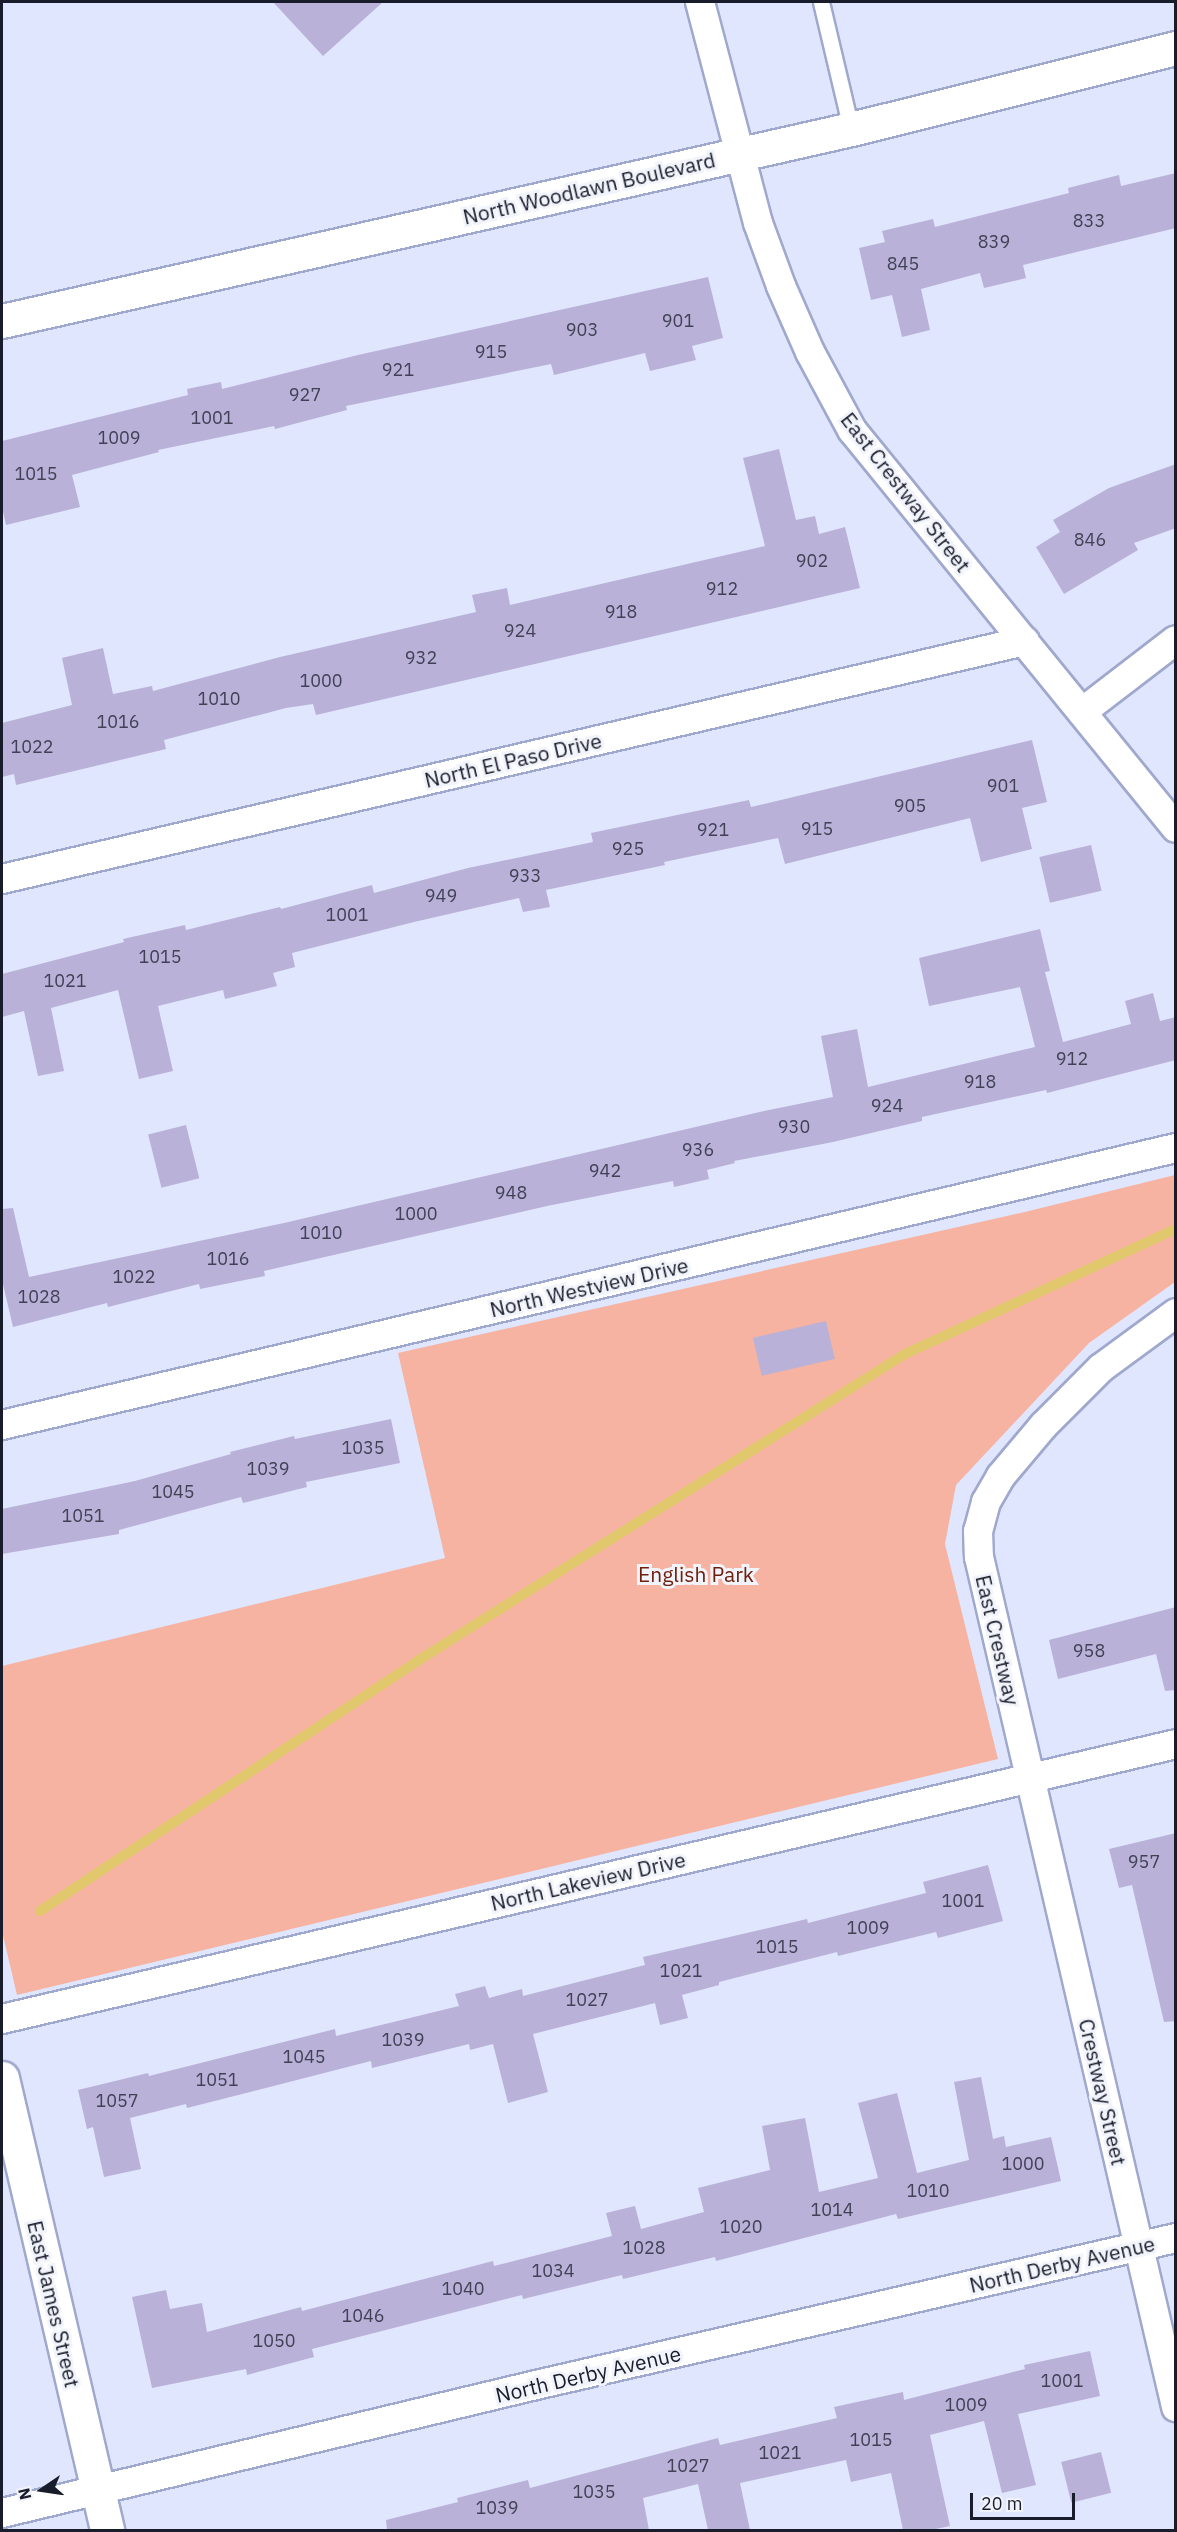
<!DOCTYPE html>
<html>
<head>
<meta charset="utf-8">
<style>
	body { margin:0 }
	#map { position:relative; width:1177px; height:2532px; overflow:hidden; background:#e0e6fe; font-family:"IBM Plex Sans",sans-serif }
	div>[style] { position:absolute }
	.green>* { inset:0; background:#f6b3a2 }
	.stream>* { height:10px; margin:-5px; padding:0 5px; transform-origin:5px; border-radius:5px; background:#e1c86d }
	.building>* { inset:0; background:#b9b1d8; transform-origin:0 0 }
	.roads { filter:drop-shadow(2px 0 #9fa8cd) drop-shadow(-2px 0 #9fa8cd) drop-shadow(0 2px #9fa8cd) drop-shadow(0 -2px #9fa8cd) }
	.service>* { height:15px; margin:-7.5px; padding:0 7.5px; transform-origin:7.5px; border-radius:7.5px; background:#fff }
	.minor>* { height:28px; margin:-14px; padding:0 14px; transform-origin:14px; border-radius:14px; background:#fff }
	.tertiary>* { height:33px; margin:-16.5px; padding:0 16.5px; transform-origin:16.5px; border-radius:16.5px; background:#fff }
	span { translate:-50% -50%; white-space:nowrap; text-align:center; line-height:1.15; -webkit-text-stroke:6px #f2f4fc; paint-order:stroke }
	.number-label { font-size:18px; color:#414156 }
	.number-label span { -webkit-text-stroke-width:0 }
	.street-label { font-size:21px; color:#191c2a }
	.park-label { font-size:21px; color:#6f200d }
	.frame { position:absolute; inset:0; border:3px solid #191c2a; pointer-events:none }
	.north { position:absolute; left:12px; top:2460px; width:60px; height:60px; -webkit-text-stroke:4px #f2f4fc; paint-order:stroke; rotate:257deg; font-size:16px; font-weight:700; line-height:24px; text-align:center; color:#191c2a }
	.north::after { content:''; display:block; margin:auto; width:21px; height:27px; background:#191c2a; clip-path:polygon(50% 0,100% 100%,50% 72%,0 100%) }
	.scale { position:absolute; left:970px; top:2493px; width:105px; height:27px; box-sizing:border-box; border:3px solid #191c2a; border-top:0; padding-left:8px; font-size:18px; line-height:21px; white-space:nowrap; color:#191c2a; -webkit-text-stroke:4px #f2f4fc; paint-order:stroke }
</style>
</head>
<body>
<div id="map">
	<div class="green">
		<i style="clip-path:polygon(1175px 1175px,1175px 1282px,1089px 1343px,956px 1485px,945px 1544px,998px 1759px,17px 1995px,2px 1931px,2px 1666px,445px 1558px,398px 1353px,1029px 1211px)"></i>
	</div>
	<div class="stream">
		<i style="left:40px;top:1911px;width:455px;rotate:-33.5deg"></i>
		<i style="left:419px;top:1660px;width:574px;rotate:-32.2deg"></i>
		<i style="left:905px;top:1354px;width:298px;rotate:-24.8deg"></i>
	</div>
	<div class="building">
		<i style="clip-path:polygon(273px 2px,383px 2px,323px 56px)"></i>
		<i style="clip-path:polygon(1176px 173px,1176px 228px,1023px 265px,1026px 278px,984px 288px,980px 273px,921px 289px,930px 330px,902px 337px,892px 295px,871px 300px,859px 248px,885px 242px,882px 231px,933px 219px,935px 227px,1069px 193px,1068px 188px,1119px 175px,1121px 186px)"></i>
		<i style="clip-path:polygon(708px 277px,723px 338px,692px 346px,696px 360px,650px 371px,645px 353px,554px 375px,551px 364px,346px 406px,347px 410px,275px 429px,274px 426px,158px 450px,159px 452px,72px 475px,80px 507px,6px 525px,2px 507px,2px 441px,188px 395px,187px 389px,221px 382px,222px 389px,358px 355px)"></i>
		<i style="clip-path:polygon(779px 449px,796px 520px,815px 516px,819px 534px,845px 527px,860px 588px,316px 715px,313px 704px,286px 708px,164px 740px,166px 749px,16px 785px,14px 774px,2px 777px,2px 723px,72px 705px,62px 658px,103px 648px,113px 694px,152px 686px,153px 691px,280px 657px,476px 612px,472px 595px,507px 588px,510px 605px,765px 546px,743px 458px)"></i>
		<i style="clip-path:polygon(1176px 464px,1176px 528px,1134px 543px,1138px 550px,1064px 594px,1036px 547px,1060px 532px,1053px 520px,1109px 488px)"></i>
		<i style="clip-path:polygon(1032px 740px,1047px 802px,1022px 808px,1032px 849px,981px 862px,970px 818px,785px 864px,778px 838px,664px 862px,665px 865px,546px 890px,550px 907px,523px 912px,519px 898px,414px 922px,292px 953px,295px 967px,273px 973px,277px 986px,225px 999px,223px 990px,158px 1006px,173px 1071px,139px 1079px,118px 990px,51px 1008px,64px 1071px,38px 1076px,24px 1011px,2px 1017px,2px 974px,124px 942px,123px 939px,185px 925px,186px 930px,280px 907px,281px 909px,372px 885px,374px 893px,468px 868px,593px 842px,591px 833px,749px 800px,751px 807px)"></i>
		<i style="left:1091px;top:845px;width:47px;height:53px;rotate:77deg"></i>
		<i style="clip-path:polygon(1040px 929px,1050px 971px,1045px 972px,1063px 1042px,1131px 1024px,1125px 1001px,1153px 993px,1160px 1021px,1176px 1017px,1176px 1060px,1047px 1093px,1046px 1090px,922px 1117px,922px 1121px,833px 1142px,734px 1161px,735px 1163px,707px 1170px,709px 1179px,674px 1187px,673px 1181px,547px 1206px,264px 1271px,265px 1276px,200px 1289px,199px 1284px,108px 1307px,107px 1303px,13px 1327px,2px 1280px,2px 1209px,13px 1208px,29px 1277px,284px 1223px,764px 1111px,833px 1097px,821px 1036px,857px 1029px,868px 1087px,1035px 1047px,1020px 987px,929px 1006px,919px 958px)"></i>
		<i style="left:186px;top:1125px;width:55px;height:39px;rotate:76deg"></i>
		<i style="left:826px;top:1321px;width:39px;height:75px;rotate:77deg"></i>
		<i style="clip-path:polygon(391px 1419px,400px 1463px,306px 1482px,307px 1487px,243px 1503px,241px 1497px,119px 1530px,119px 1534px,2px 1554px,2px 1509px,135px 1481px,231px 1454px,230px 1452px,294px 1436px,295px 1439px)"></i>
		<i style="clip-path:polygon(1176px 1607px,1176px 1690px,1165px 1691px,1156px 1654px,1058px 1679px,1049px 1640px)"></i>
		<i style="clip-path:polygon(1176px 1833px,1176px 2021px,1164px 2022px,1132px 1885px,1119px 1888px,1109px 1849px)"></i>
		<i style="clip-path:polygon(988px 1865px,1003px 1921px,938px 1938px,936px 1932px,838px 1956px,837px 1952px,719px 1982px,719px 1985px,682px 1995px,688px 2018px,660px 2025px,655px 2003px,533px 2034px,548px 2092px,508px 2103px,493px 2044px,470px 2050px,469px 2044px,372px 2068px,371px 2061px,187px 2108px,186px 2104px,130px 2118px,141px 2169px,104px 2177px,93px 2127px,87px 2129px,78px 2090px,148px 2073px,149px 2076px,335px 2029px,336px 2036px,459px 2006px,455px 1994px,485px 1986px,489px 1998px,522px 1989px,523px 1996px,645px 1965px,643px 1957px,807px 1919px,808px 1923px,926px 1893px,923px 1882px)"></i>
		<i style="clip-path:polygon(981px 2077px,993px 2139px,1004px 2136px,1006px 2147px,1051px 2137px,1061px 2181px,898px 2219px,896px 2214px,716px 2261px,715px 2257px,623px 2279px,622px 2275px,523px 2299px,522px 2295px,312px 2349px,314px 2357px,247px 2375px,246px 2369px,152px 2388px,132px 2297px,166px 2290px,170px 2309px,202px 2303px,207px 2332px,301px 2307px,302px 2311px,493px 2261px,494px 2266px,612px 2236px,606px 2213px,635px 2206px,641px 2229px,704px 2212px,698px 2188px,770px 2170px,762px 2126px,805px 2118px,819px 2192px,878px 2178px,858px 2103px,897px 2093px,917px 2173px,969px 2160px,954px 2082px)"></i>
		<i style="clip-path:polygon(1090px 2351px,1100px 2396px,1018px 2414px,1036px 2485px,1002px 2493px,984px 2421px,930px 2435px,950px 2526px,931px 2530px,903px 2530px,891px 2473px,851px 2482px,846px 2460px,740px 2483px,750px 2530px,708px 2530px,698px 2484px,643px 2498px,649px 2530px,387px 2530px,386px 2520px,458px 2502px,457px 2498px,528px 2480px,530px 2488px,718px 2438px,720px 2445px,837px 2418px,834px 2407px,903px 2392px,904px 2400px,1025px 2369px,1024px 2365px)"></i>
		<i style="left:1101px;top:2452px;width:42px;height:41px;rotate:76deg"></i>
	</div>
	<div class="roads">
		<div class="service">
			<i style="left:821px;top:2px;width:130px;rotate:76.7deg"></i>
		</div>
		<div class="minor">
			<i style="left:700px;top:2px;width:228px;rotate:75.3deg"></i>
			<i style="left:758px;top:223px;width:67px;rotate:69.9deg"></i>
			<i style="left:781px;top:286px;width:72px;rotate:66.3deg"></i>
			<i style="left:810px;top:352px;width:89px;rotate:61.7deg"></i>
			<i style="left:852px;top:430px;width:513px;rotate:50.85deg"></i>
			<i style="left:1082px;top:712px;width:118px;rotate:-37.5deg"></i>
			<i style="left:2px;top:879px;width:1050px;rotate:-13.1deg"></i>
			<i style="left:1176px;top:1313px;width:93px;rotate:143.7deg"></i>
			<i style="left:1101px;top:1368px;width:81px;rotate:135deg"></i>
			<i style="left:1044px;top:1425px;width:67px;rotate:130.1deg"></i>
			<i style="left:1001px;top:1476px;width:30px;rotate:120deg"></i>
			<i style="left:986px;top:1502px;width:30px;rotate:105deg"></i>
			<i style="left:978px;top:1531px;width:26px;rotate:88deg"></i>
			<i style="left:979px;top:1557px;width:873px;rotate:76.95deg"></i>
			<i style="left:2px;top:1425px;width:1206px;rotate:-13.28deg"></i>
			<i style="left:2px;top:2019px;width:1206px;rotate:-13.18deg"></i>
			<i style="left:2px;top:2513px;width:549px;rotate:-13.48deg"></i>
			<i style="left:536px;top:2385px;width:657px;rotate:-12.94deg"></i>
		</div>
		<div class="tertiary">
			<i style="left:2px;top:321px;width:870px;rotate:-12.74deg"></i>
			<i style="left:851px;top:129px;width:335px;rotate:-14deg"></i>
			<i style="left:2px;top:2078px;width:464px;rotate:76.9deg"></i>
		</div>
	</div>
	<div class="number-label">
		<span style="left:1089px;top:221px">833</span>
		<span style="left:994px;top:242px">839</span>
		<span style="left:903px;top:264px">845</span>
		<span style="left:678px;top:321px">901</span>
		<span style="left:582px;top:330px">903</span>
		<span style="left:491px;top:352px">915</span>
		<span style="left:398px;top:370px">921</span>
		<span style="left:305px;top:395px">927</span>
		<span style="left:212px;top:418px">1001</span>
		<span style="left:119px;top:438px">1009</span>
		<span style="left:36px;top:474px">1015</span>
		<span style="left:1090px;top:540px">846</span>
		<span style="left:812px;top:561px">902</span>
		<span style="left:722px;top:589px">912</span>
		<span style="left:621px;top:612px">918</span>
		<span style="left:520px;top:631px">924</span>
		<span style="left:421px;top:658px">932</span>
		<span style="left:321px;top:681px">1000</span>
		<span style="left:219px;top:699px">1010</span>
		<span style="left:118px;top:722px">1016</span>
		<span style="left:32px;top:747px">1022</span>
		<span style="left:1003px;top:786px">901</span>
		<span style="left:910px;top:806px">905</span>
		<span style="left:817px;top:829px">915</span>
		<span style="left:713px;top:830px">921</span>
		<span style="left:628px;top:849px">925</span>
		<span style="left:525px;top:876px">933</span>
		<span style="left:441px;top:896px">949</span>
		<span style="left:347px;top:915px">1001</span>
		<span style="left:160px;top:957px">1015</span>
		<span style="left:65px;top:981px">1021</span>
		<span style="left:1072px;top:1059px">912</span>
		<span style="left:980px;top:1082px">918</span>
		<span style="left:887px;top:1106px">924</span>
		<span style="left:794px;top:1127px">930</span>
		<span style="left:698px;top:1150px">936</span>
		<span style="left:605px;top:1171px">942</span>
		<span style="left:511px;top:1193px">948</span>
		<span style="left:416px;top:1214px">1000</span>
		<span style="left:321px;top:1233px">1010</span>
		<span style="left:228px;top:1259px">1016</span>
		<span style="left:134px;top:1277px">1022</span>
		<span style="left:39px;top:1297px">1028</span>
		<span style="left:363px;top:1448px">1035</span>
		<span style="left:268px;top:1469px">1039</span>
		<span style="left:173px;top:1492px">1045</span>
		<span style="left:83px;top:1516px">1051</span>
		<span style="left:1089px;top:1651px">958</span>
		<span style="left:1144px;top:1862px">957</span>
		<span style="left:963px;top:1901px">1001</span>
		<span style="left:868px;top:1928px">1009</span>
		<span style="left:777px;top:1947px">1015</span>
		<span style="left:681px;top:1971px">1021</span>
		<span style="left:587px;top:2000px">1027</span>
		<span style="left:403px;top:2040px">1039</span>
		<span style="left:304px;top:2057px">1045</span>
		<span style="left:217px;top:2080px">1051</span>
		<span style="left:117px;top:2101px">1057</span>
		<span style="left:1023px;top:2164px">1000</span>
		<span style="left:928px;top:2191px">1010</span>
		<span style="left:832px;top:2210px">1014</span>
		<span style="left:741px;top:2227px">1020</span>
		<span style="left:644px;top:2248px">1028</span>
		<span style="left:553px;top:2271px">1034</span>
		<span style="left:463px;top:2289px">1040</span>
		<span style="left:363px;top:2316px">1046</span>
		<span style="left:274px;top:2341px">1050</span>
		<span style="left:1062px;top:2381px">1001</span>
		<span style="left:966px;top:2405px">1009</span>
		<span style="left:871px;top:2440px">1015</span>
		<span style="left:780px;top:2453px">1021</span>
		<span style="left:688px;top:2466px">1027</span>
		<span style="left:594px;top:2492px">1035</span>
		<span style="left:497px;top:2508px">1039</span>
	</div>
	<div class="street-label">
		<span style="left:589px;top:188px;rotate:-13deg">North Woodlawn Boulevard</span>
		<span style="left:906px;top:492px;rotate:52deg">East Crestway Street</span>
		<span style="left:513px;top:760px;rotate:-13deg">North El Paso Drive</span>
		<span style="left:589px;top:1287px;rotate:-13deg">North Westview Drive</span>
		<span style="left:998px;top:1640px;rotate:77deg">East Crestway</span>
		<span style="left:588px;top:1881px;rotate:-13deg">North Lakeview Drive</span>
		<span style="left:1103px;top:2092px;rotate:77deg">Crestway Street</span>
		<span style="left:1062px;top:2264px;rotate:-13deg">North Derby Avenue</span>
		<span style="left:54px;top:2304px;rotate:77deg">East James Street</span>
		<span style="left:588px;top:2374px;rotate:-13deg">North Derby Avenue</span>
	</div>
	<div class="park-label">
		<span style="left:696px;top:1574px">English Park</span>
	</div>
	<div class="frame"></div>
	<div class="north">N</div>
	<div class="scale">20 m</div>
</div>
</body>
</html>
